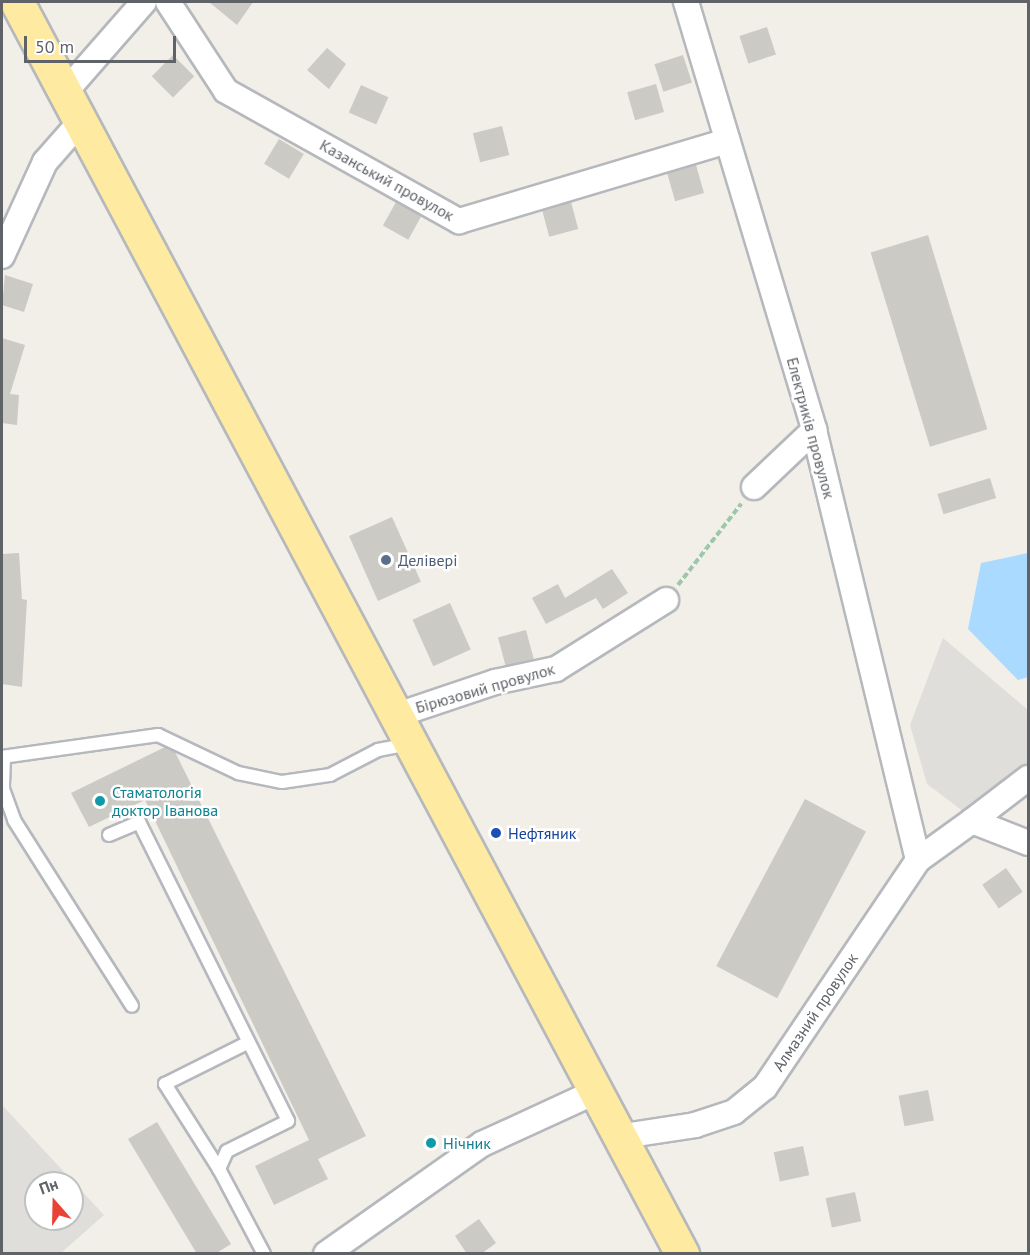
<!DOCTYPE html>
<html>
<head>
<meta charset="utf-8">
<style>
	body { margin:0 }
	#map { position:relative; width:1030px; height:1255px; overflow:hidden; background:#f1efe8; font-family:"PT Sans",sans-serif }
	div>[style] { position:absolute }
	.industrial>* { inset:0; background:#e0deda }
	.water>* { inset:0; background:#aadaff }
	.building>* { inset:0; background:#cccac5; transform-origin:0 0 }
	.path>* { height:4px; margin-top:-2px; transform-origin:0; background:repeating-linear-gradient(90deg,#9cc7a9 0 6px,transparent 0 9px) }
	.roads { filter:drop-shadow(2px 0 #b5b8bc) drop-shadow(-2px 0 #b5b8bc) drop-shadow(0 2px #b5b8bc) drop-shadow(0 -2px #b5b8bc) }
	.service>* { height:12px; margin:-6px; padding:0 6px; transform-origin:6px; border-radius:6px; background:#fff }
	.minor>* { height:24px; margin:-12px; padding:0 12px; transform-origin:12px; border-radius:12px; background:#fff }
	.trunk>* { height:33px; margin:-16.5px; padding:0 16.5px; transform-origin:16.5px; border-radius:16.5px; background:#feeaa1 }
	.dots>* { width:16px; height:16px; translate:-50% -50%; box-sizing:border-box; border:3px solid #fff; border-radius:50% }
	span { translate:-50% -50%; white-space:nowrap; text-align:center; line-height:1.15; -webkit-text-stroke:5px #fff; paint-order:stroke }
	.street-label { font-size:16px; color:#5f6368 }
	.service-label { font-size:16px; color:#4e5e75 }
	.left { translate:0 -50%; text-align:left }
	.culture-label { font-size:16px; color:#0d838f }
	.transit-label { font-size:16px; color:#164399 }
	.frame { position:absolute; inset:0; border:3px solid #5f6368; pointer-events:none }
	.north { position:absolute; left:24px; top:1171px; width:60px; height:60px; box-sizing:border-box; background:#fff; border:2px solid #bfc1c3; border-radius:50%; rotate:340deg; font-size:16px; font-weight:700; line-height:24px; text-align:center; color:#5f6368 }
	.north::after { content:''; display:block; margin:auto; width:21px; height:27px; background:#ea4335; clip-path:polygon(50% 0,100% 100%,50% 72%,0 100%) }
	.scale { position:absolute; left:24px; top:36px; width:152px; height:27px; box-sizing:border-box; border:3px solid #5f6368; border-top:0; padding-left:8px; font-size:18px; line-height:21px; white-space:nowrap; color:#5f6368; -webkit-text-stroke:4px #fff; paint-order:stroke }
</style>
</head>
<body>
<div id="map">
	<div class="industrial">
		<i style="clip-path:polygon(943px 638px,1028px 710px,1028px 762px,964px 812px,927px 784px,910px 725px)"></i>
		<i style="clip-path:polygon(evenodd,2px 1105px,104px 1215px,61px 1253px,2px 1253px,2px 1105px,36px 1183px,72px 1183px,72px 1219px,36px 1219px,36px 1183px)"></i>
	</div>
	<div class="water">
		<i style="clip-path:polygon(1028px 553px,1028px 677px,1018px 680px,968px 629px,981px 563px)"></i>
	</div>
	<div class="building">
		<i style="clip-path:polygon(209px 2px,253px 2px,237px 25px)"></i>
		<i style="left:767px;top:27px;width:29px;height:29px;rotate:72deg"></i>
		<i style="clip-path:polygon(327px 48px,346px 64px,329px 89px,307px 70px)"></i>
		<i style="left:173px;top:55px;width:30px;height:30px;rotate:45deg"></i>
		<i style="left:683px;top:55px;width:29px;height:30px;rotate:72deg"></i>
		<i style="left:656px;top:84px;width:29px;height:30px;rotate:74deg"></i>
		<i style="left:361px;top:85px;width:30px;height:30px;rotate:24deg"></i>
		<i style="left:502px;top:126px;width:30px;height:30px;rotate:76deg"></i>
		<i style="left:279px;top:139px;width:29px;height:29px;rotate:31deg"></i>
		<i style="left:696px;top:165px;width:29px;height:30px;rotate:74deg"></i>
		<i style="left:396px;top:202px;width:29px;height:27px;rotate:29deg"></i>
		<i style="left:571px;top:202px;width:28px;height:30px;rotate:75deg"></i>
		<i style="left:928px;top:235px;width:203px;height:60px;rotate:73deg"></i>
		<i style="clip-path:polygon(5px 275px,33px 284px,24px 312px,2px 305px)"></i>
		<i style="clip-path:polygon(2px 338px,25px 345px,10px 394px,19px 395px,17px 425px,2px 423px)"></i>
		<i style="left:990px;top:478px;width:21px;height:55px;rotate:73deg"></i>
		<i style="left:392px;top:517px;width:71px;height:47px;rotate:66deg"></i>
		<i style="clip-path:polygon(19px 553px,22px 599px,27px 600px,22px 687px,2px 684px,2px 554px)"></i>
		<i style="clip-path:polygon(612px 569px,628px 593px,603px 609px,596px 598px,546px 624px,532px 598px,558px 584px,565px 598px)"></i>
		<i style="left:450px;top:603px;width:51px;height:41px;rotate:66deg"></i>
		<i style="left:526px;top:630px;width:30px;height:29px;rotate:75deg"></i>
		<i style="clip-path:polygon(165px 747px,175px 752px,366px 1136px,318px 1159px,328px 1179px,274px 1205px,255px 1166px,309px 1140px,145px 800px,89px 827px,71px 793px)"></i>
		<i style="left:805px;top:799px;width:69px;height:189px;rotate:28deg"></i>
		<i style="left:1006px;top:868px;width:29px;height:29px;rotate:55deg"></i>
		<i style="left:928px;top:1090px;width:31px;height:30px;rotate:79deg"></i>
		<i style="clip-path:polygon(157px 1122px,231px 1244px,215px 1254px,197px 1254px,128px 1139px)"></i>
		<i style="left:803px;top:1146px;width:30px;height:30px;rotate:78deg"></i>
		<i style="left:855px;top:1192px;width:30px;height:30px;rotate:78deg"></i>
		<i style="clip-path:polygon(479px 1219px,496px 1243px,481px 1254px,467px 1254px,455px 1236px)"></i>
	</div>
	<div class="path">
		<i style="left:678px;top:585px;width:103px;rotate:-52.1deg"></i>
	</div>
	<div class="roads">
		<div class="service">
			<i style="left:2px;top:757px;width:158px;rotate:-8deg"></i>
			<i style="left:158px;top:735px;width:89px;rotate:25.4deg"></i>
			<i style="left:238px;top:773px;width:45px;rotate:11.6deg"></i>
			<i style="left:282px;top:782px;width:49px;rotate:-8.3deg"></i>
			<i style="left:330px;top:775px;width:54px;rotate:-27.5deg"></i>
			<i style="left:378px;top:750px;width:31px;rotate:-11deg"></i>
			<i style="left:4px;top:757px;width:32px;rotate:92deg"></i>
			<i style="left:3px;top:789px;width:33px;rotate:70deg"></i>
			<i style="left:14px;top:820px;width:220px;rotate:57.6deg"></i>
			<i style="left:109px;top:835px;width:33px;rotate:-23deg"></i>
			<i style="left:139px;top:822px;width:334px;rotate:63.5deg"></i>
			<i style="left:288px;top:1121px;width:68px;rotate:153.8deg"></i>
			<i style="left:227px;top:1151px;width:20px;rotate:114deg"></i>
			<i style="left:219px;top:1169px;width:96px;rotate:62.1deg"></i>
			<i style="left:219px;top:1169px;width:101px;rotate:-122.4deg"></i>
			<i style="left:165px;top:1084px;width:92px;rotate:-26.6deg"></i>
		</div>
		<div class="minor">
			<i style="left:168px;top:2px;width:106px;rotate:56.9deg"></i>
			<i style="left:226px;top:91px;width:267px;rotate:29.2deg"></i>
			<i style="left:459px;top:221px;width:280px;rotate:-16.6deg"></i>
			<i style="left:686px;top:2px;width:447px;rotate:73.3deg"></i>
			<i style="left:814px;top:430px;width:442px;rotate:76.4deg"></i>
			<i style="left:66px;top:91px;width:118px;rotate:-48.8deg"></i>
			<i style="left:2px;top:256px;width:103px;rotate:-65.4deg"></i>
			<i style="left:45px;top:162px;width:55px;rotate:-48.7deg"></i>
			<i style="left:754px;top:487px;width:83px;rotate:-43.5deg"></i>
			<i style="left:394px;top:716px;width:107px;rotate:-18.6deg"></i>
			<i style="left:495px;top:682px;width:62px;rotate:-12deg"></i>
			<i style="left:556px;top:669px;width:130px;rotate:-32.1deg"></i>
			<i style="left:972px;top:821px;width:71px;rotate:-37.5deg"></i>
			<i style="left:617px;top:1137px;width:79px;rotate:-8.7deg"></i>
			<i style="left:695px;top:1125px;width:41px;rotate:-18.4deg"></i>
			<i style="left:734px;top:1112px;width:40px;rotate:-39deg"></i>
			<i style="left:765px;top:1087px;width:274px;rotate:-56deg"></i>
			<i style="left:918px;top:860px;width:67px;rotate:-35.8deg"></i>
			<i style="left:972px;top:821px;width:60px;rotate:21.4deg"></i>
			<i style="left:326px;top:1254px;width:191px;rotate:-35.2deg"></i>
			<i style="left:482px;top:1144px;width:122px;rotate:-24.7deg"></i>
		</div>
		<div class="trunk">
			<i style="left:17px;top:2px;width:1418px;rotate:62.02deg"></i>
		</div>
	</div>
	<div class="dots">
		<i style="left:386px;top:560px;background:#5c6f8a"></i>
		<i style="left:100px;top:801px;background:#0f9aa8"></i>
		<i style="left:496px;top:833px;background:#1a4fb4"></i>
		<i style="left:431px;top:1143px;background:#0f9aa8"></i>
	</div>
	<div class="street-label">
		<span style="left:387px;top:180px;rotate:29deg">Казанський провулок</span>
		<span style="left:811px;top:428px;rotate:75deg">Електриків провулок</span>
		<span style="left:485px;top:688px;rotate:-16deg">Бірюзовий провулок</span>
		<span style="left:815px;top:1012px;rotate:-56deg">Алмазний провулок</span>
	</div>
	<div class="service-label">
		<span class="left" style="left:398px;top:560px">Делівері</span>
	</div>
	<div class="culture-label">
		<span class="left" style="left:112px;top:801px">Стаматологія<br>доктор Іванова</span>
		<span class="left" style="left:443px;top:1143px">Нічник</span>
	</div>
	<div class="transit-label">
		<span class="left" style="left:508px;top:833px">Нефтяник</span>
	</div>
	<div class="frame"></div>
	<div class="north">Пн</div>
	<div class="scale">50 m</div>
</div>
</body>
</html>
